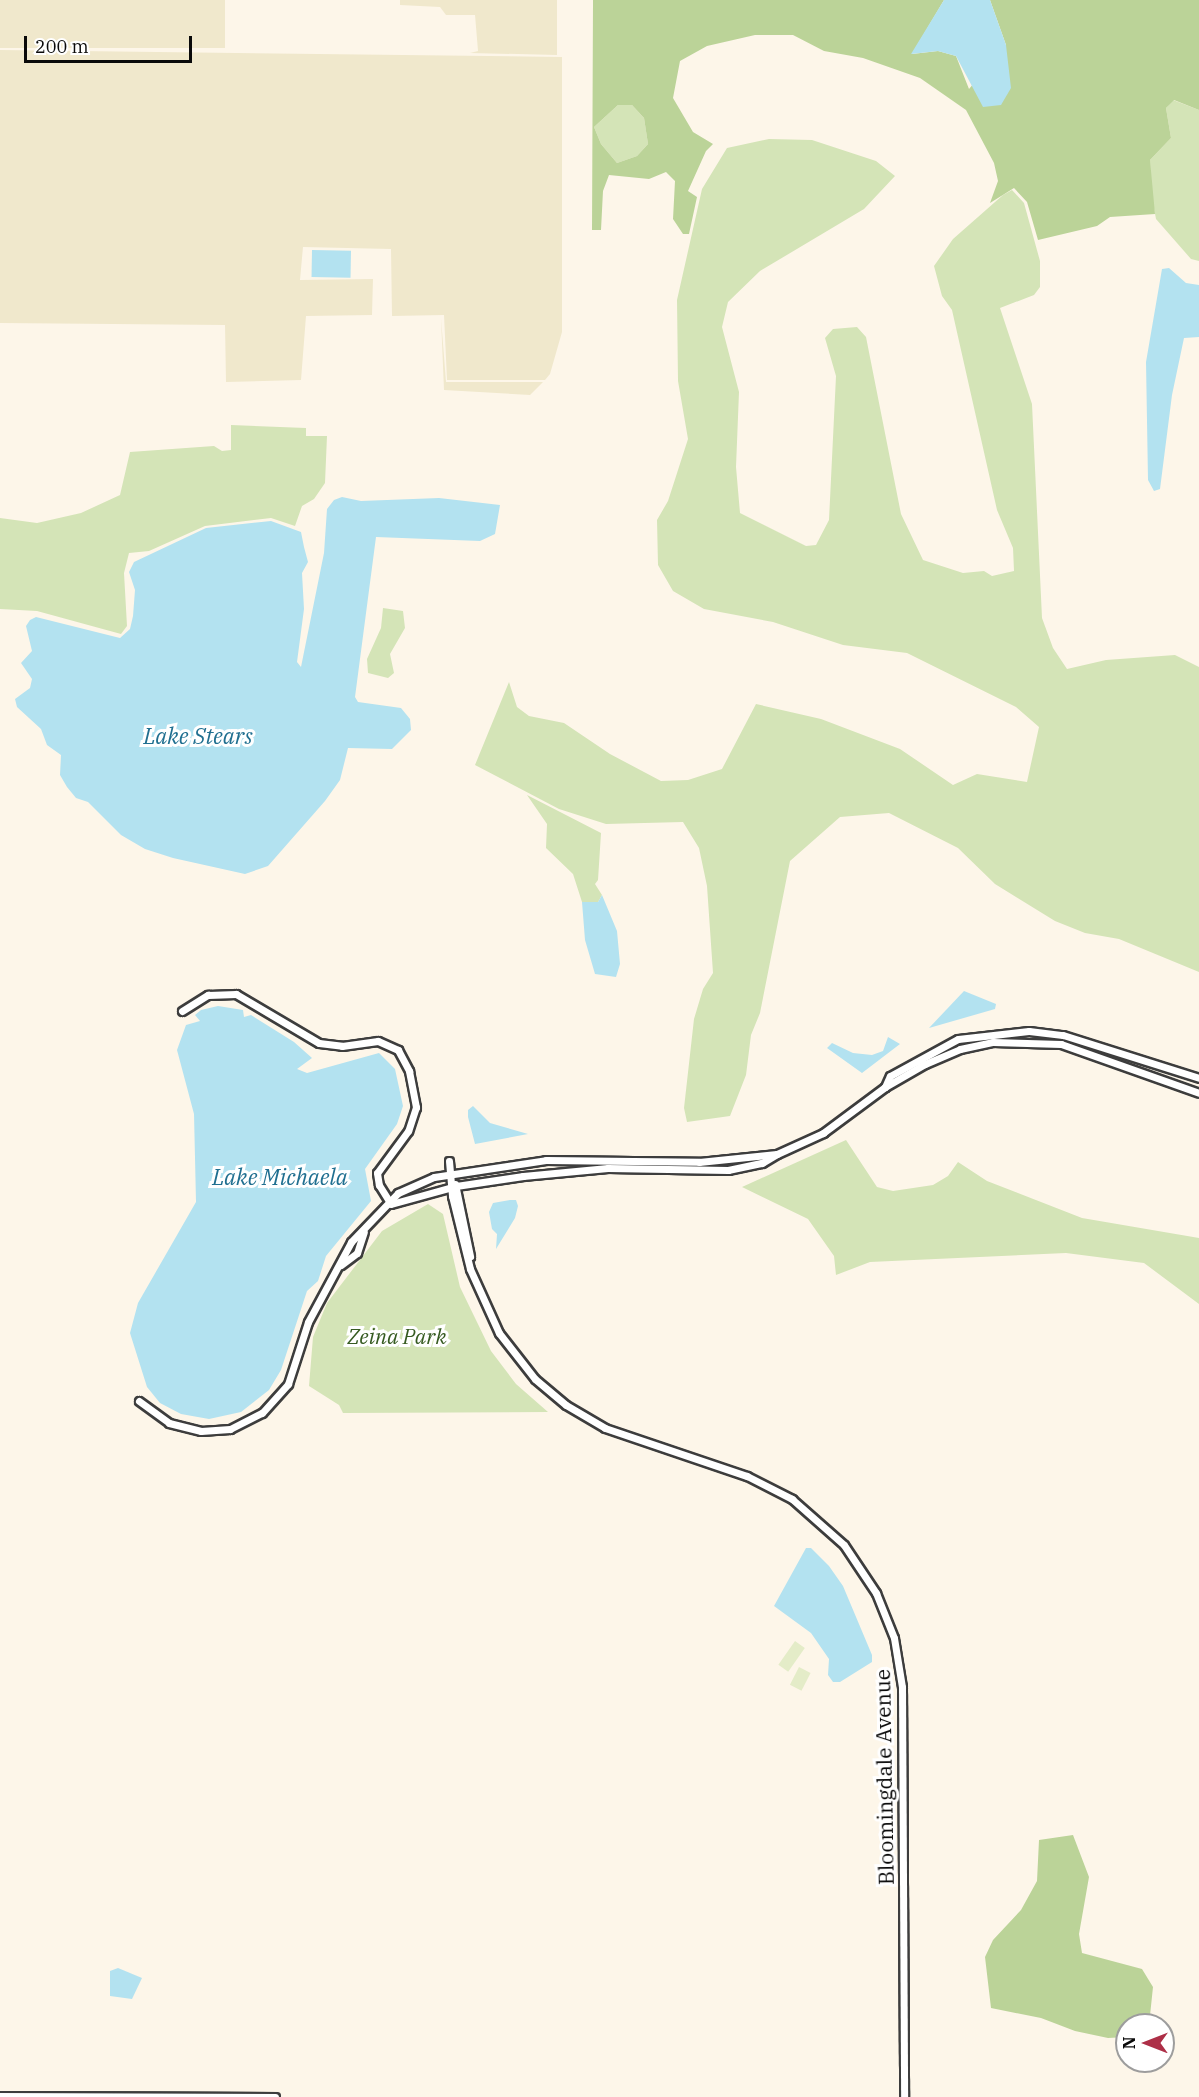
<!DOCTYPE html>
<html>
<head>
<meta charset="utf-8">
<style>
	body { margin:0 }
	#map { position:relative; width:1199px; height:2097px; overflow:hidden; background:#fdf6e9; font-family:"IBM Plex Serif",serif }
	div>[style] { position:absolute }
	.farmland>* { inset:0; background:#f0e8cc; transform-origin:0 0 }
	.green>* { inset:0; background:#d4e4b7 }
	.forest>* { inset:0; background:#bbd398 }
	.pitch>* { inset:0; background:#e4ecc8; transform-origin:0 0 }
	.water>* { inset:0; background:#b3e2f0; transform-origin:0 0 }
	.roads { filter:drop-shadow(2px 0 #3d3d3d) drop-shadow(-2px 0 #3d3d3d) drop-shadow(0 2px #3d3d3d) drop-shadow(0 -2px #3d3d3d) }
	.tertiary>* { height:7px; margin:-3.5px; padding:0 3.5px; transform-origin:3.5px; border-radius:3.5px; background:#fff }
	span { translate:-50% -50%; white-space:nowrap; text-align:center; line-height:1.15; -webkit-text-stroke:6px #fff; paint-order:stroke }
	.park-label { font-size:21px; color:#365b21; font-style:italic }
	.street-label { font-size:21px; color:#0a0a0a }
	.water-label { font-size:22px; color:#206f90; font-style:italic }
	.north { position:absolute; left:1115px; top:2013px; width:60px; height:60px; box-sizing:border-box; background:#fff; border:2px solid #9d9d9d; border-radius:50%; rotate:270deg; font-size:16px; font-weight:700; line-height:24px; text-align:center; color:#0a0a0a }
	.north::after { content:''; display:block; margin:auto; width:21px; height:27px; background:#ad2f47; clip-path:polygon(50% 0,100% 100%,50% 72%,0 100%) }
	.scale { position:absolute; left:24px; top:36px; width:168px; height:27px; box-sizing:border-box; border:3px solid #0a0a0a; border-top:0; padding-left:8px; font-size:18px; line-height:21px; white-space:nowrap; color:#0a0a0a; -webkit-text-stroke:4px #fff; paint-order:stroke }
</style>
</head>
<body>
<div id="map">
	<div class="farmland">
		<i style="left:0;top:0;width:225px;height:48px"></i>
		<i style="clip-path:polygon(400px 0,557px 0,557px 55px,470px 53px,478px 51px,475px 15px,446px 15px,440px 7px,400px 5px)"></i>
		<i style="clip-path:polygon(0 50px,562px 57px,562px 332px,550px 374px,545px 380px,447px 380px,444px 315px,392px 316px,391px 249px,303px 247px,300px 280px,373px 279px,372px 315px,306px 316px,301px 380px,226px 382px,225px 325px,0 323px)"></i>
		<i style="clip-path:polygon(441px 318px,446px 382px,543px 382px,530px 395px,444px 390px)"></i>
	</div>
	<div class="green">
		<i style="clip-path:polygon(1173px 100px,1199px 110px,1199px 261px,1191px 259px,1156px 219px,1151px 192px,1150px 160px,1171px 138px,1166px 108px)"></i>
		<i style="clip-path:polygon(618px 105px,632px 105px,644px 118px,648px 144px,637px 156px,617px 163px,601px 144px,594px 127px)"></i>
		<i style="clip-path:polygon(769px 139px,812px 140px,876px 161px,895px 176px,864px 209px,760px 271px,728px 302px,722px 327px,739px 392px,736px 467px,740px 513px,806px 546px,816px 545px,829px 520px,836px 376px,825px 338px,833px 329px,857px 327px,866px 337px,901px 514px,923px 560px,963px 573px,984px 571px,992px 576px,1014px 571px,1013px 548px,997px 510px,952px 310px,942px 296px,934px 266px,953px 239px,1003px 195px,1012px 190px,1024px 203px,1040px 261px,1040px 287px,1034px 295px,1000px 308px,1032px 404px,1042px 618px,1053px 648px,1067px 669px,1106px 660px,1175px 655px,1199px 667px,1199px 972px,1119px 939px,1085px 933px,1055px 921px,995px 884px,958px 848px,889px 813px,840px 817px,790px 861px,760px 1013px,751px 1035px,746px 1075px,730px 1116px,687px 1122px,684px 1108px,694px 1019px,703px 989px,713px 973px,707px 886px,699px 848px,683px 822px,606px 824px,559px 809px,475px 765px,509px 682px,517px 707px,529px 716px,564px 723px,610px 754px,661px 781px,688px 780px,722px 769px,756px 704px,821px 719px,900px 749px,953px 785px,977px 774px,1027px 782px,1039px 727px,1016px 707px,907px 653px,843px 645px,773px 622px,704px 609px,673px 591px,658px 565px,657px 520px,668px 501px,688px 439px,678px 381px,677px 300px,702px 189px,727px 148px)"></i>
		<i style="clip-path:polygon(231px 425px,306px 428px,306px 436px,327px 436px,325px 483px,314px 499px,302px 506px,295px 526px,271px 518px,205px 526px,149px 551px,129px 553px,124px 573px,127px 626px,121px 634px,37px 611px,0 609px,0 518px,37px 523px,81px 513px,120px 495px,130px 452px,214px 446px,222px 451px,231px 450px)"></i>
		<i style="clip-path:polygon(383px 608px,403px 611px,405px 628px,390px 654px,394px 673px,388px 678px,368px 673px,367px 659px,381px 628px)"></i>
		<i style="clip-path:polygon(527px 795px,601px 833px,598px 880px,595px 884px,602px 895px,598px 902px,582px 902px,573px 874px,546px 848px,547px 824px)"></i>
		<i style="clip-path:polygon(846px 1140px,877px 1187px,893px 1191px,933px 1185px,948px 1176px,958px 1162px,987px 1181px,1082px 1218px,1199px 1238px,1199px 1304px,1144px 1263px,1066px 1253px,870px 1262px,836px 1275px,834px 1256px,808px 1219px,742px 1187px)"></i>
		<i style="clip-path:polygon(428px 1204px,443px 1214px,460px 1287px,491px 1351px,516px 1384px,548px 1412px,343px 1413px,339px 1405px,309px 1386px,313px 1337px,327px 1303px,382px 1231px)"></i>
	</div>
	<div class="forest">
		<i style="clip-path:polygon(evenodd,593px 0,944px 0,912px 54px,938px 51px,956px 56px,969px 89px,1006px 45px,990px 0,1199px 0,1199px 110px,1174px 100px,1166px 108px,1171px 138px,1150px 160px,1155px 214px,1110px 217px,1097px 226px,1038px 240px,1027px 202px,1014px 188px,990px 203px,998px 181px,994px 163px,966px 110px,920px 78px,863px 58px,824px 51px,793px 35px,755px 35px,707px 46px,680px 61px,673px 98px,693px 132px,713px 144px,706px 151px,688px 191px,697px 197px,689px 234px,683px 234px,673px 219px,675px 181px,666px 172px,649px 179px,609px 175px,603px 191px,601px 230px,592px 230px,593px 0,618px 105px,632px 105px,644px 118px,648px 144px,637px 156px,617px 163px,601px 144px,594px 127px,618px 105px)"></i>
		<i style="clip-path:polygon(1073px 1835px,1089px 1877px,1079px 1934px,1082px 1953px,1142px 1969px,1153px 1987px,1149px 2025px,1127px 2025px,1127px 2037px,1108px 2038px,1075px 2031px,1041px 2018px,991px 2008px,985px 1957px,993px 1940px,1021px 1910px,1037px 1881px,1039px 1840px)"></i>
	</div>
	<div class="pitch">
		<i style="left:795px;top:1641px;width:12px;height:29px;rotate:35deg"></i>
		<i style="left:799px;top:1667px;width:13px;height:20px;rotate:27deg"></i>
	</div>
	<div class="water">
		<i style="clip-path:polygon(944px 0,990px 0,1006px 45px,1011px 88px,1001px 105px,983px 107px,956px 56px,938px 51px,911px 54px)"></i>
		<i style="left:312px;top:250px;width:39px;height:27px;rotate:1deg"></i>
		<i style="clip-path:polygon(1169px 268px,1186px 283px,1199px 285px,1199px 337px,1184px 338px,1172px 395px,1160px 489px,1154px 491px,1148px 480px,1146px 362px,1162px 269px)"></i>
		<i style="clip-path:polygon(342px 497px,361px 501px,439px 498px,500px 505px,495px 534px,480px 541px,376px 537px,355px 697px,358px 702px,401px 708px,410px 719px,411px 730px,392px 749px,348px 748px,340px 780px,325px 801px,268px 866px,245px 874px,173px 858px,145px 849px,121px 835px,88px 802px,76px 798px,67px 787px,60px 775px,61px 755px,47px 745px,41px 729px,17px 707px,15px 699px,30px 688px,32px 679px,21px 663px,32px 651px,26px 626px,30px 620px,36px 617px,120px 638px,130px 629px,133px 616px,135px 590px,129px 572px,134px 562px,206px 528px,271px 521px,301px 532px,304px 547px,308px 562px,302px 573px,304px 609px,297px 662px,301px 667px,324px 553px,327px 509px,334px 500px)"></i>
		<i style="clip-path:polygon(602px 895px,617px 931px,620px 964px,616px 977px,595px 974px,585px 940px,582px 902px,598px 902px)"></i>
		<i style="clip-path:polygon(964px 991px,996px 1004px,995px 1009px,929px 1028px)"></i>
		<i style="clip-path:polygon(218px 1006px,243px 1010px,244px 1017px,251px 1015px,294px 1042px,312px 1058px,297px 1069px,307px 1073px,379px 1053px,395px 1069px,403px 1106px,397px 1124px,365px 1169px,371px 1201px,326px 1256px,318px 1281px,307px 1291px,281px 1370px,269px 1390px,241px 1412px,209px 1419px,181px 1414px,160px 1403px,147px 1387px,130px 1333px,138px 1303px,196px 1202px,194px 1114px,177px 1050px,186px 1025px,200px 1021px,195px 1015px,201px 1010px)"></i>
		<i style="clip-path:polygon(888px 1037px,900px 1044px,862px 1073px,827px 1048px,832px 1043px,853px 1053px,872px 1055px,883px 1051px)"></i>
		<i style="clip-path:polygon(473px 1106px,490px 1123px,528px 1134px,475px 1144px,468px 1117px,468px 1110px)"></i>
		<i style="clip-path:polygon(510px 1200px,516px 1200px,518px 1206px,515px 1218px,496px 1249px,497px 1234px,492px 1229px,489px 1212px,493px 1203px)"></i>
		<i style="clip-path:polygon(806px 1548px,811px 1548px,829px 1566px,843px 1586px,872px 1655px,872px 1662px,840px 1682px,833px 1682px,828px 1675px,829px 1659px,811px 1633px,774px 1606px)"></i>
		<i style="clip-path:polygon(118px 1968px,142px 1978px,132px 1999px,110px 1996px,110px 1971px)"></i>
	</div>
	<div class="roads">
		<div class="tertiary">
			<i style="left:182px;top:1011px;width:31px;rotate:-32deg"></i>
			<i style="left:208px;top:995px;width:28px;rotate:-2deg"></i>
			<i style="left:236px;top:994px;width:96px;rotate:30.6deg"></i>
			<i style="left:319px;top:1043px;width:23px;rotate:7deg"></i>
			<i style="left:342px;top:1046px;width:36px;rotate:-8deg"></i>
			<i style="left:378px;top:1041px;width:22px;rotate:24deg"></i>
			<i style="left:398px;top:1050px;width:24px;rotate:62deg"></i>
			<i style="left:409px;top:1071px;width:37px;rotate:79deg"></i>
			<i style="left:416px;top:1107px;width:25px;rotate:108deg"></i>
			<i style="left:408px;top:1131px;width:52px;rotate:126.4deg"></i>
			<i style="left:377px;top:1173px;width:12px;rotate:81deg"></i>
			<i style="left:379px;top:1185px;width:22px;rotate:58deg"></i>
			<i style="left:885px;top:1087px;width:12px;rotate:-66deg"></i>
			<i style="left:890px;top:1076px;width:77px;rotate:-28.6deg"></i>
			<i style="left:958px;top:1039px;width:71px;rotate:-6.4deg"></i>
			<i style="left:1029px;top:1031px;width:34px;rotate:7deg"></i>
			<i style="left:1063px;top:1035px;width:143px;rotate:17.5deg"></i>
			<i style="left:449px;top:1161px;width:35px;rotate:85deg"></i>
			<i style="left:452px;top:1196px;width:75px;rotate:76.1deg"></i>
			<i style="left:470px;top:1269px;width:70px;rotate:65.6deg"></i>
			<i style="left:499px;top:1333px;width:58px;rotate:52deg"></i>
			<i style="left:535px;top:1379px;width:40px;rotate:40deg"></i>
			<i style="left:566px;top:1405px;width:45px;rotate:30.5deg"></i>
			<i style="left:605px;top:1428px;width:150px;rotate:18.7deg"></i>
			<i style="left:747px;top:1476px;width:51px;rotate:27.1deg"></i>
			<i style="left:792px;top:1499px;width:69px;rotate:41.5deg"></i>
			<i style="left:844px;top:1545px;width:58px;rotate:56.3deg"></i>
			<i style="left:876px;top:1593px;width:48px;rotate:68.2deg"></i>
			<i style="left:894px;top:1638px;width:50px;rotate:80.7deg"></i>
			<i style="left:902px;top:1687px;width:410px;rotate:89.7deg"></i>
			<i style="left:455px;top:1184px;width:74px;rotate:78.2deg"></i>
			<i style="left:391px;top:1204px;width:67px;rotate:-15.5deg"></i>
			<i style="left:456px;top:1186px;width:68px;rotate:-8.5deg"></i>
			<i style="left:523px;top:1176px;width:85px;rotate:-5.4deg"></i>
			<i style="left:608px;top:1168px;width:120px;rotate:1deg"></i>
			<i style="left:728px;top:1170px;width:35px;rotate:-12deg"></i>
			<i style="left:762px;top:1163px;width:17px;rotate:-31deg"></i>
			<i style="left:341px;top:1265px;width:20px;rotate:-37deg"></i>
			<i style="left:357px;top:1253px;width:22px;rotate:-72deg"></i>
			<i style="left:139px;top:1401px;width:37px;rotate:36deg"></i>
			<i style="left:169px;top:1423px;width:33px;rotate:14deg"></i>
			<i style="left:201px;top:1431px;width:29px;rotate:-4deg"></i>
			<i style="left:230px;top:1429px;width:36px;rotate:-27deg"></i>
			<i style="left:262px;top:1413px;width:39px;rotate:-48deg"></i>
			<i style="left:288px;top:1384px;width:65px;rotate:-72.1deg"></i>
			<i style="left:308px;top:1322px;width:91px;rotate:-61.7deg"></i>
			<i style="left:351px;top:1242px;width:68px;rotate:-46.2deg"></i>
			<i style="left:398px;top:1193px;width:39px;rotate:-24deg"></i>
			<i style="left:434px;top:1177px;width:113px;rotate:-8.6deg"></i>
			<i style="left:546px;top:1160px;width:153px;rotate:0.7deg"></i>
			<i style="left:699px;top:1162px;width:78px;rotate:-5.9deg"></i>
			<i style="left:777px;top:1154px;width:51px;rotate:-24.5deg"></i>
			<i style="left:823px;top:1133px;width:77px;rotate:-36.6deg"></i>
			<i style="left:885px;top:1087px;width:46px;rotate:-29.9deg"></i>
			<i style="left:925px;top:1064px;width:38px;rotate:-23deg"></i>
			<i style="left:960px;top:1049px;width:34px;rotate:-12deg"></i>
			<i style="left:993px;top:1042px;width:68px;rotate:1.7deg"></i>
			<i style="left:1061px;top:1044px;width:146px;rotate:19.5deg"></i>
			<i style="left:0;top:2096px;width:275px;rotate:0.2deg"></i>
		</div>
	</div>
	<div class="park-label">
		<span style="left:397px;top:1336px">Zeina Park</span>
	</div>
	<div class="street-label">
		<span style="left:884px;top:1777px;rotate:-91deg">Bloomingdale Avenue</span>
	</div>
	<div class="water-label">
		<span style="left:198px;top:736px">Lake Stears</span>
		<span style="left:280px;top:1177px">Lake Michaela</span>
	</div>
	<div class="north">N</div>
	<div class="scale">200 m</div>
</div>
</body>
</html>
